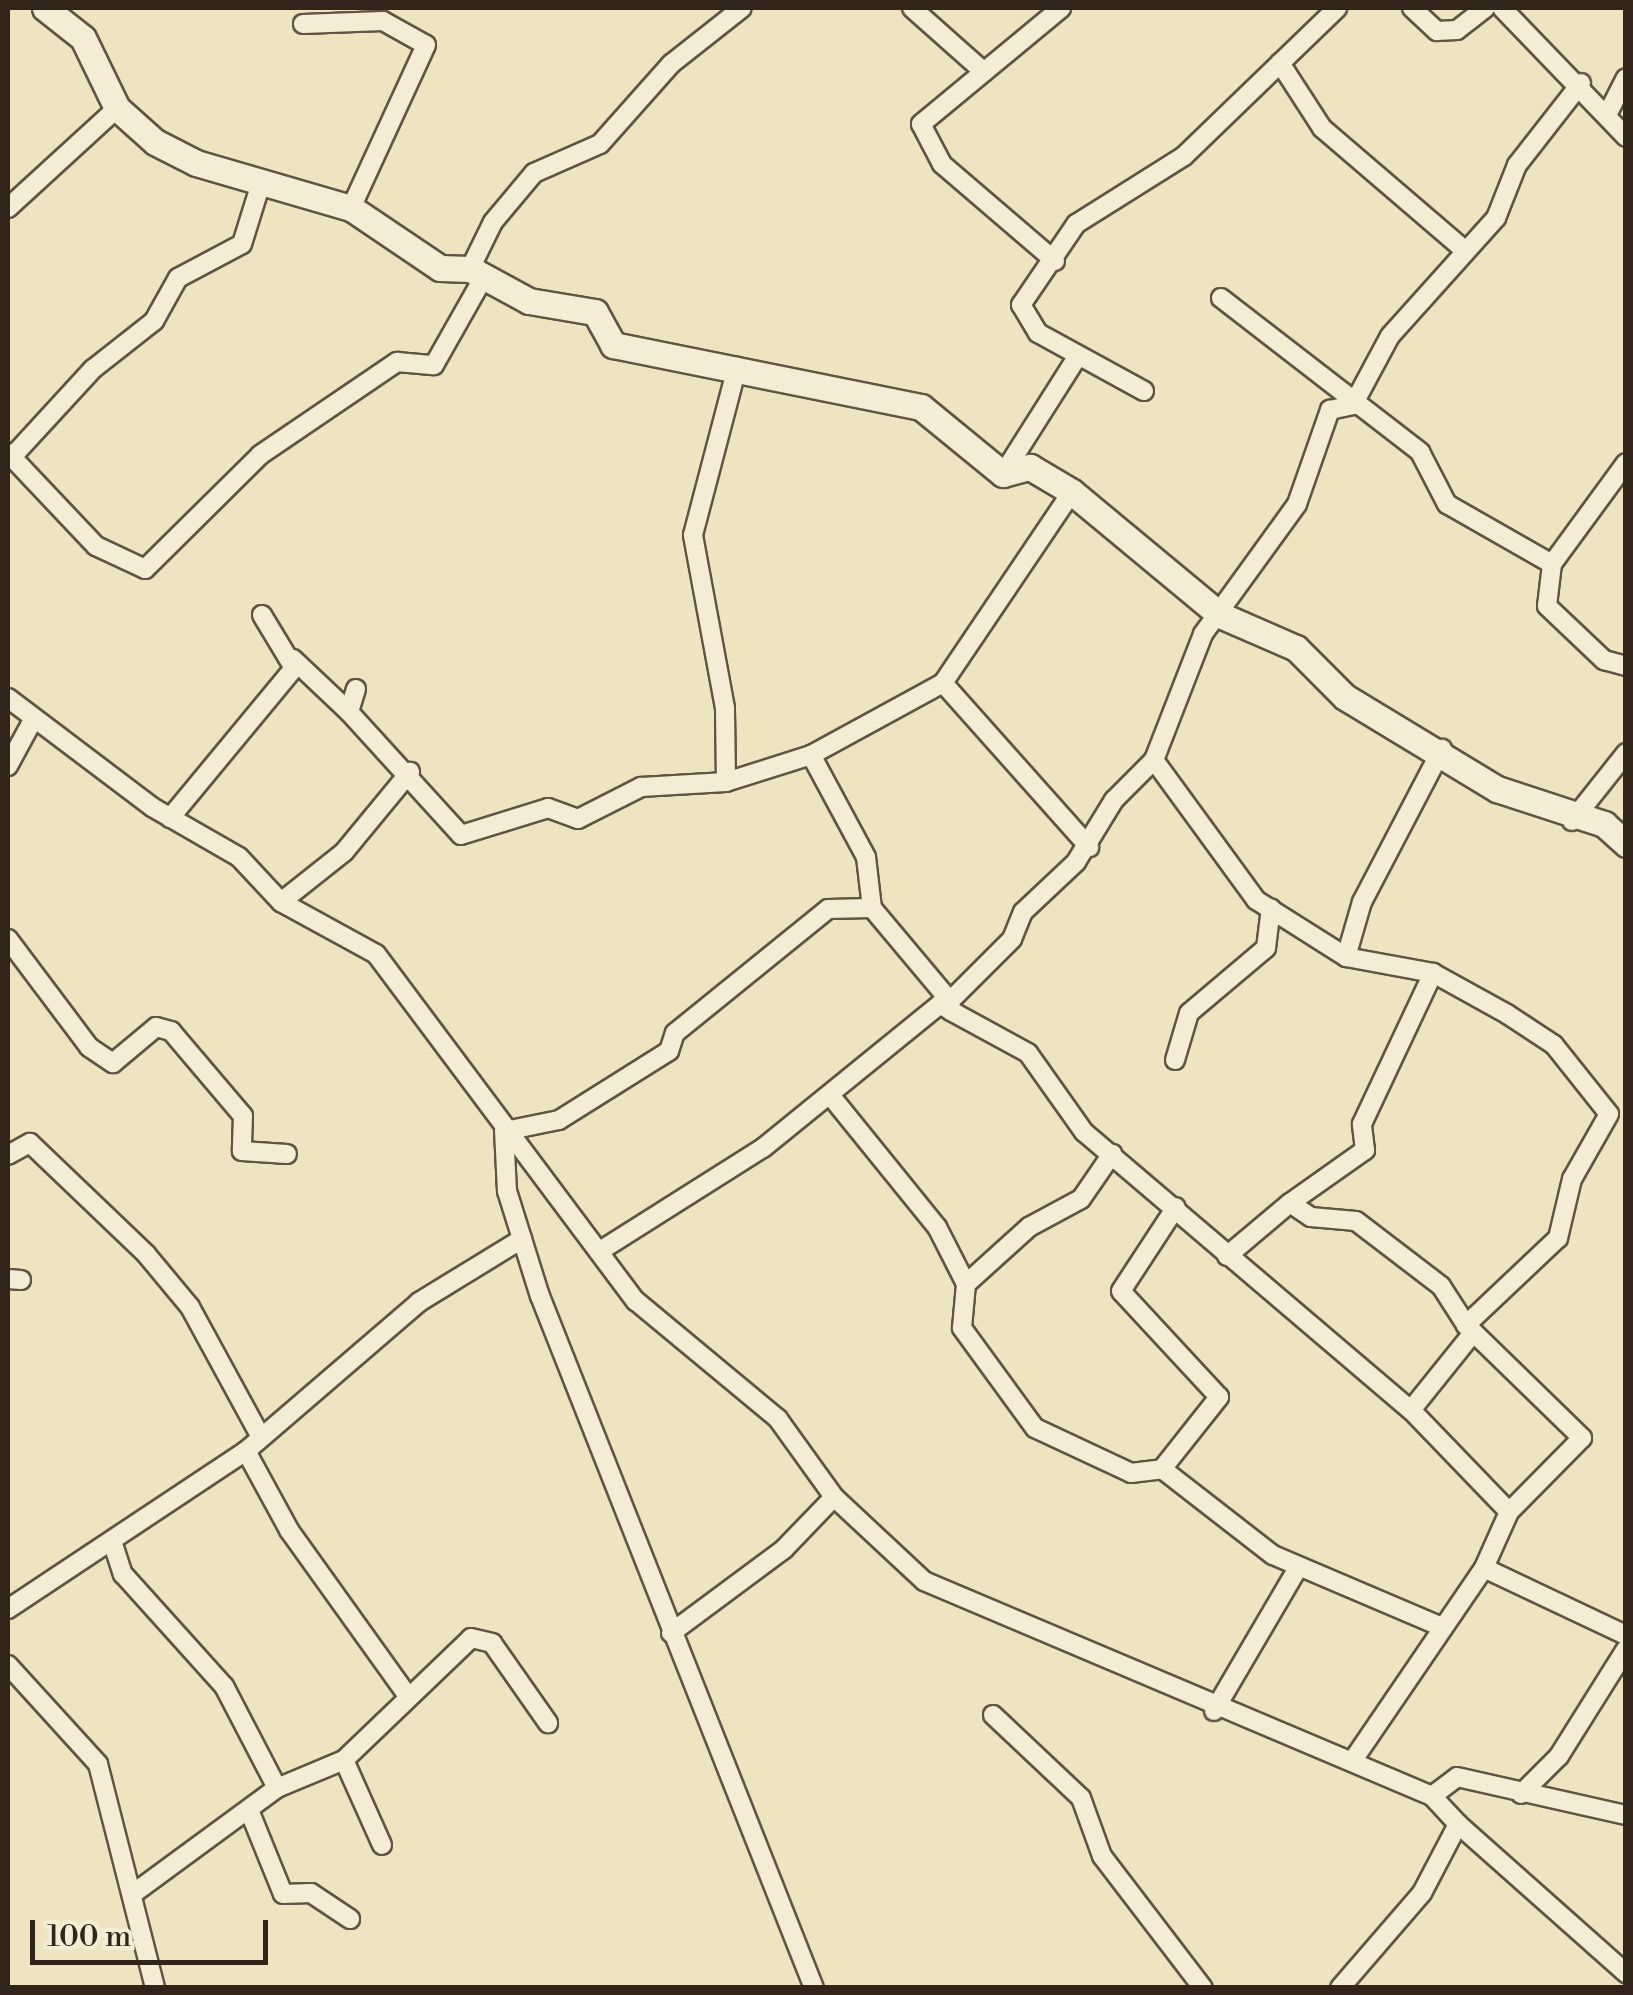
<!DOCTYPE html>
<html>
<head>
<meta charset="utf-8">
<style>
	body { margin:0 }
	#map { position:relative; width:1633px; height:1995px; overflow:hidden; background:#eee4bf; font-family:"Libre Bodoni",serif }
	div>[style] { position:absolute }
	.roads { filter:drop-shadow(2px 0 #605443) drop-shadow(-2px 0 #605443) drop-shadow(0 2px #605443) drop-shadow(0 -2px #605443) }
	.street>* { height:18px; margin:-9px; padding:0 9px; transform-origin:9px; border-radius:9px; background:#f4edd5 }
	.secondary>* { height:25px; margin:-12.5px; padding:0 12.5px; transform-origin:12.5px; border-radius:12.5px; background:#f4edd5 }
	span { translate:-50% -50%; white-space:nowrap; text-align:center; line-height:1.15; -webkit-text-stroke:8px #f4edd5; paint-order:stroke }
	.frame { position:absolute; inset:0; border:10px solid #31241a; pointer-events:none }
	.scale { position:absolute; left:30px; top:1920px; width:238px; height:45px; box-sizing:border-box; border:5px solid #31241a; border-top:0; padding-left:12px; font-size:30px; line-height:35px; white-space:nowrap; color:#31241a; -webkit-text-stroke:8px #f4edd5; paint-order:stroke }
</style>
</head>
<body>
<div id="map">
	<div class="roads">
		<div class="street">
			<i style="left:912px;top:8px;width:96px;rotate:41.6deg"></i>
			<i style="left:1412px;top:8px;width:34px;rotate:43deg"></i>
			<i style="left:1437px;top:31px;width:20px;rotate:-3deg"></i>
			<i style="left:1457px;top:30px;width:36px;rotate:-38deg"></i>
			<i style="left:1502px;top:8px;width:179px;rotate:46.1deg"></i>
			<i style="left:303px;top:24px;width:80px;rotate:-2.1deg"></i>
			<i style="left:383px;top:21px;width:49px;rotate:29.2deg"></i>
			<i style="left:426px;top:45px;width:179px;rotate:114.7deg"></i>
			<i style="left:1280px;top:63px;width:77px;rotate:57.1deg"></i>
			<i style="left:1322px;top:128px;width:186px;rotate:40.6deg"></i>
			<i style="left:1608px;top:113px;width:39px;rotate:-63deg"></i>
			<i style="left:8px;top:208px;width:148px;rotate:-42.5deg"></i>
			<i style="left:1055px;top:261px;width:149px;rotate:-139.4deg"></i>
			<i style="left:942px;top:164px;width:45px;rotate:-117.7deg"></i>
			<i style="left:921px;top:124px;width:182px;rotate:-39.6deg"></i>
			<i style="left:470px;top:269px;width:52px;rotate:-63.9deg"></i>
			<i style="left:493px;top:222px;width:64px;rotate:-50.1deg"></i>
			<i style="left:534px;top:173px;width:72px;rotate:-23.7deg"></i>
			<i style="left:600px;top:144px;width:107px;rotate:-48.4deg"></i>
			<i style="left:671px;top:64px;width:90px;rotate:-38.3deg"></i>
			<i style="left:1221px;top:298px;width:252px;rotate:37.7deg"></i>
			<i style="left:1420px;top:452px;width:59px;rotate:62.6deg"></i>
			<i style="left:1447px;top:504px;width:121px;rotate:29.7deg"></i>
			<i style="left:1552px;top:564px;width:125px;rotate:-53.8deg"></i>
			<i style="left:1144px;top:391px;width:121px;rotate:-151.3deg"></i>
			<i style="left:1038px;top:333px;width:33px;rotate:-121deg"></i>
			<i style="left:1021px;top:305px;width:98px;rotate:-55.8deg"></i>
			<i style="left:1076px;top:224px;width:128px;rotate:-32.2deg"></i>
			<i style="left:1184px;top:156px;width:213px;rotate:-44deg"></i>
			<i style="left:1353px;top:405px;width:78px;rotate:-61.8deg"></i>
			<i style="left:1390px;top:336px;width:159px;rotate:-48.1deg"></i>
			<i style="left:1496px;top:218px;width:57px;rotate:-68.4deg"></i>
			<i style="left:1517px;top:165px;width:104px;rotate:-52deg"></i>
			<i style="left:8px;top:453px;width:128px;rotate:46.6deg"></i>
			<i style="left:96px;top:546px;width:54px;rotate:25.1deg"></i>
			<i style="left:145px;top:569px;width:162px;rotate:-44.7deg"></i>
			<i style="left:260px;top:455px;width:166px;rotate:-34.2deg"></i>
			<i style="left:397px;top:362px;width:37px;rotate:5deg"></i>
			<i style="left:434px;top:365px;width:98px;rotate:-60.5deg"></i>
			<i style="left:12px;top:457px;width:120px;rotate:-47.4deg"></i>
			<i style="left:93px;top:369px;width:78px;rotate:-38.2deg"></i>
			<i style="left:154px;top:321px;width:49px;rotate:-60.8deg"></i>
			<i style="left:178px;top:278px;width:72px;rotate:-28deg"></i>
			<i style="left:242px;top:244px;width:64px;rotate:-72.7deg"></i>
			<i style="left:1003px;top:474px;width:136px;rotate:-57.6deg"></i>
			<i style="left:1552px;top:564px;width:42px;rotate:96.8deg"></i>
			<i style="left:1547px;top:606px;width:79px;rotate:43.5deg"></i>
			<i style="left:1604px;top:660px;width:23px;rotate:15deg"></i>
			<i style="left:293px;top:659px;width:77px;rotate:43.4deg"></i>
			<i style="left:943px;top:683px;width:220px;rotate:48.3deg"></i>
			<i style="left:356px;top:689px;width:24px;rotate:107deg"></i>
			<i style="left:349px;top:712px;width:166px;rotate:47.7deg"></i>
			<i style="left:461px;top:835px;width:91px;rotate:-17.2deg"></i>
			<i style="left:548px;top:808px;width:32px;rotate:20deg"></i>
			<i style="left:578px;top:819px;width:71px;rotate:-26.9deg"></i>
			<i style="left:641px;top:787px;width:85px;rotate:-3.4deg"></i>
			<i style="left:726px;top:782px;width:89px;rotate:-17.6deg"></i>
			<i style="left:811px;top:755px;width:150px;rotate:-28.6deg"></i>
			<i style="left:943px;top:683px;width:230px;rotate:-56deg"></i>
			<i style="left:8px;top:698px;width:181px;rotate:37.1deg"></i>
			<i style="left:152px;top:807px;width:100px;rotate:29.9deg"></i>
			<i style="left:239px;top:857px;width:62px;rotate:47deg"></i>
			<i style="left:281px;top:902px;width:108px;rotate:28.7deg"></i>
			<i style="left:376px;top:954px;width:434px;rotate:53.2deg"></i>
			<i style="left:636px;top:1301px;width:185px;rotate:39.7deg"></i>
			<i style="left:778px;top:1419px;width:96px;rotate:54.3deg"></i>
			<i style="left:834px;top:1497px;width:123px;rotate:43deg"></i>
			<i style="left:924px;top:1581px;width:552px;rotate:22.94deg"></i>
			<i style="left:1432px;top:1796px;width:31px;rotate:-37deg"></i>
			<i style="left:1457px;top:1777px;width:173px;rotate:12.7deg"></i>
			<i style="left:1154px;top:760px;width:173px;rotate:53.9deg"></i>
			<i style="left:1256px;top:900px;width:107px;rotate:32.3deg"></i>
			<i style="left:1346px;top:957px;width:88px;rotate:10.4deg"></i>
			<i style="left:1433px;top:973px;width:85px;rotate:29deg"></i>
			<i style="left:1507px;top:1014px;width:56px;rotate:33.4deg"></i>
			<i style="left:1554px;top:1045px;width:88px;rotate:51.4deg"></i>
			<i style="left:1609px;top:1114px;width:75px;rotate:119.6deg"></i>
			<i style="left:1572px;top:1179px;width:61px;rotate:103.3deg"></i>
			<i style="left:1558px;top:1238px;width:127px;rotate:136.6deg"></i>
			<i style="left:1466px;top:1325px;width:162px;rotate:44.2deg"></i>
			<i style="left:1582px;top:1438px;width:104px;rotate:134.6deg"></i>
			<i style="left:8px;top:766px;width:52px;rotate:-61.5deg"></i>
			<i style="left:726px;top:782px;width:74px;rotate:-90.8deg"></i>
			<i style="left:725px;top:708px;width:176px;rotate:-100.5deg"></i>
			<i style="left:693px;top:535px;width:174px;rotate:-75.3deg"></i>
			<i style="left:170px;top:818px;width:195px;rotate:-50.4deg"></i>
			<i style="left:294px;top:668px;width:62px;rotate:-121.1deg"></i>
			<i style="left:1572px;top:821px;width:87px;rotate:-51.5deg"></i>
			<i style="left:281px;top:902px;width:80px;rotate:-38.4deg"></i>
			<i style="left:344px;top:852px;width:104px;rotate:-50.5deg"></i>
			<i style="left:872px;top:908px;width:121px;rotate:50deg"></i>
			<i style="left:8px;top:939px;width:135px;rotate:53.1deg"></i>
			<i style="left:89px;top:1047px;width:29px;rotate:34deg"></i>
			<i style="left:113px;top:1063px;width:56px;rotate:-39.9deg"></i>
			<i style="left:156px;top:1027px;width:16px;rotate:15deg"></i>
			<i style="left:171px;top:1031px;width:111px;rotate:49.7deg"></i>
			<i style="left:243px;top:1116px;width:35px;rotate:92deg"></i>
			<i style="left:242px;top:1151px;width:45px;rotate:3.8deg"></i>
			<i style="left:1346px;top:957px;width:57px;rotate:-73.8deg"></i>
			<i style="left:1362px;top:902px;width:173px;rotate:-62.4deg"></i>
			<i style="left:951px;top:1011px;width:88px;rotate:28.6deg"></i>
			<i style="left:1028px;top:1053px;width:97px;rotate:54.7deg"></i>
			<i style="left:1084px;top:1132px;width:429px;rotate:40.4deg"></i>
			<i style="left:1411px;top:1410px;width:141px;rotate:46.1deg"></i>
			<i style="left:1509px;top:1512px;width:61px;rotate:114.1deg"></i>
			<i style="left:1484px;top:1568px;width:232px;rotate:124.3deg"></i>
			<i style="left:1175px;top:1060px;width:49px;rotate:-73.4deg"></i>
			<i style="left:1189px;top:1013px;width:101px;rotate:-40.2deg"></i>
			<i style="left:1266px;top:948px;width:40px;rotate:-82.9deg"></i>
			<i style="left:830px;top:1095px;width:170px;rotate:51deg"></i>
			<i style="left:937px;top:1227px;width:64px;rotate:63deg"></i>
			<i style="left:966px;top:1284px;width:44px;rotate:95.2deg"></i>
			<i style="left:962px;top:1328px;width:124px;rotate:53.9deg"></i>
			<i style="left:1035px;top:1428px;width:106px;rotate:25.1deg"></i>
			<i style="left:1131px;top:1473px;width:31px;rotate:-7deg"></i>
			<i style="left:1162px;top:1469px;width:92px;rotate:-51.6deg"></i>
			<i style="left:1219px;top:1397px;width:144px;rotate:-132.8deg"></i>
			<i style="left:1121px;top:1291px;width:100px;rotate:-56.8deg"></i>
			<i style="left:504px;top:1130px;width:61px;rotate:87.2deg"></i>
			<i style="left:507px;top:1191px;width:110px;rotate:72.6deg"></i>
			<i style="left:540px;top:1296px;width:744px;rotate:68.4deg"></i>
			<i style="left:505px;top:1131px;width:55px;rotate:-11.5deg"></i>
			<i style="left:559px;top:1120px;width:130px;rotate:-32.1deg"></i>
			<i style="left:669px;top:1051px;width:19px;rotate:-72deg"></i>
			<i style="left:675px;top:1033px;width:197px;rotate:-39deg"></i>
			<i style="left:828px;top:909px;width:44px;rotate:-1.3deg"></i>
			<i style="left:872px;top:908px;width:51px;rotate:-96.7deg"></i>
			<i style="left:866px;top:857px;width:116px;rotate:-118.3deg"></i>
			<i style="left:8px;top:1155px;width:25px;rotate:-29deg"></i>
			<i style="left:30px;top:1143px;width:161px;rotate:43.7deg"></i>
			<i style="left:146px;top:1254px;width:69px;rotate:50.3deg"></i>
			<i style="left:190px;top:1307px;width:148px;rotate:61.4deg"></i>
			<i style="left:1290px;top:1203px;width:92px;rotate:-35.2deg"></i>
			<i style="left:1365px;top:1150px;width:26px;rotate:-97deg"></i>
			<i style="left:1362px;top:1124px;width:167px;rotate:-64.8deg"></i>
			<i style="left:603px;top:1249px;width:189px;rotate:-32.3deg"></i>
			<i style="left:763px;top:1148px;width:228px;rotate:-39.1deg"></i>
			<i style="left:940px;top:1004px;width:13px;rotate:32deg"></i>
			<i style="left:951px;top:1011px;width:10px;rotate:-96deg"></i>
			<i style="left:950px;top:1001px;width:88px;rotate:-45deg"></i>
			<i style="left:1012px;top:939px;width:29px;rotate:-68deg"></i>
			<i style="left:1023px;top:912px;width:73px;rotate:-43.3deg"></i>
			<i style="left:1076px;top:862px;width:73px;rotate:-58.5deg"></i>
			<i style="left:1114px;top:800px;width:57px;rotate:-45deg"></i>
			<i style="left:1154px;top:760px;width:135px;rotate:-68.7deg"></i>
			<i style="left:1203px;top:634px;width:160px;rotate:-54.1deg"></i>
			<i style="left:1297px;top:504px;width:100px;rotate:-70.7deg"></i>
			<i style="left:1330px;top:410px;width:24px;rotate:-12deg"></i>
			<i style="left:1227px;top:1256px;width:82px;rotate:-40.1deg"></i>
			<i style="left:1290px;top:1203px;width:25px;rotate:34deg"></i>
			<i style="left:1311px;top:1217px;width:45px;rotate:5.1deg"></i>
			<i style="left:1356px;top:1221px;width:107px;rotate:37.4deg"></i>
			<i style="left:1441px;top:1286px;width:46px;rotate:57.3deg"></i>
			<i style="left:8px;top:1279px;width:13px;rotate:4deg"></i>
			<i style="left:966px;top:1284px;width:85px;rotate:-42.1deg"></i>
			<i style="left:1029px;top:1227px;width:59px;rotate:-28.3deg"></i>
			<i style="left:1081px;top:1199px;width:55px;rotate:-55.4deg"></i>
			<i style="left:1411px;top:1410px;width:97px;rotate:-51.2deg"></i>
			<i style="left:246px;top:1451px;width:90px;rotate:61.4deg"></i>
			<i style="left:289px;top:1530px;width:203px;rotate:54.4deg"></i>
			<i style="left:1162px;top:1469px;width:140px;rotate:37.8deg"></i>
			<i style="left:1273px;top:1555px;width:178px;rotate:23.1deg"></i>
			<i style="left:113px;top:1544px;width:32px;rotate:72deg"></i>
			<i style="left:123px;top:1574px;width:151px;rotate:48deg"></i>
			<i style="left:224px;top:1686px;width:115px;rotate:62.5deg"></i>
			<i style="left:1484px;top:1568px;width:157px;rotate:25.3deg"></i>
			<i style="left:8px;top:1609px;width:286px;rotate:-33.6deg"></i>
			<i style="left:246px;top:1451px;width:228px;rotate:-40.7deg"></i>
			<i style="left:419px;top:1302px;width:121px;rotate:-31.5deg"></i>
			<i style="left:671px;top:1633px;width:141px;rotate:-36.6deg"></i>
			<i style="left:784px;top:1549px;width:72px;rotate:-46.1deg"></i>
			<i style="left:8px;top:1665px;width:134px;rotate:47.7deg"></i>
			<i style="left:98px;top:1764px;width:231px;rotate:75.7deg"></i>
			<i style="left:1214px;top:1711px;width:166px;rotate:-59.6deg"></i>
			<i style="left:993px;top:1715px;width:121px;rotate:43.3deg"></i>
			<i style="left:1081px;top:1798px;width:62px;rotate:70.1deg"></i>
			<i style="left:1102px;top:1856px;width:166px;rotate:52.6deg"></i>
			<i style="left:344px;top:1760px;width:93px;rotate:65.9deg"></i>
			<i style="left:1521px;top:1794px;width:54px;rotate:-45deg"></i>
			<i style="left:1559px;top:1756px;width:126px;rotate:-57.9deg"></i>
			<i style="left:251px;top:1815px;width:85px;rotate:67.9deg"></i>
			<i style="left:283px;top:1894px;width:28px;rotate:-2deg"></i>
			<i style="left:311px;top:1893px;width:47px;rotate:33.7deg"></i>
			<i style="left:1458px;top:1824px;width:225px;rotate:41.6deg"></i>
			<i style="left:134px;top:1893px;width:177px;rotate:-36.3deg"></i>
			<i style="left:277px;top:1788px;width:73px;rotate:-22.7deg"></i>
			<i style="left:344px;top:1760px;width:176px;rotate:-43.8deg"></i>
			<i style="left:471px;top:1638px;width:22px;rotate:13deg"></i>
			<i style="left:492px;top:1643px;width:98px;rotate:55deg"></i>
			<i style="left:1340px;top:1988px;width:125px;rotate:-49.2deg"></i>
			<i style="left:1422px;top:1893px;width:78px;rotate:-62.4deg"></i>
			<i style="left:1458px;top:1824px;width:38px;rotate:-133deg"></i>
		</div>
		<div class="secondary">
			<i style="left:45px;top:8px;width:48px;rotate:38.3deg"></i>
			<i style="left:83px;top:38px;width:78px;rotate:64.1deg"></i>
			<i style="left:117px;top:108px;width:51px;rotate:41.8deg"></i>
			<i style="left:155px;top:142px;width:46px;rotate:27.1deg"></i>
			<i style="left:196px;top:163px;width:161px;rotate:16.2deg"></i>
			<i style="left:351px;top:208px;width:107px;rotate:34deg"></i>
			<i style="left:440px;top:268px;width:30px;rotate:2deg"></i>
			<i style="left:470px;top:269px;width:67px;rotate:28.5deg"></i>
			<i style="left:529px;top:301px;width:67px;rotate:9.5deg"></i>
			<i style="left:595px;top:312px;width:38px;rotate:61deg"></i>
			<i style="left:613px;top:345px;width:314px;rotate:11.4deg"></i>
			<i style="left:921px;top:407px;width:106px;rotate:39.3deg"></i>
			<i style="left:1003px;top:474px;width:28px;rotate:-15deg"></i>
			<i style="left:1030px;top:467px;width:49px;rotate:30.8deg"></i>
			<i style="left:1072px;top:492px;width:192px;rotate:39.7deg"></i>
			<i style="left:1220px;top:615px;width:83px;rotate:23.5deg"></i>
			<i style="left:1296px;top:648px;width:69px;rotate:45deg"></i>
			<i style="left:1345px;top:697px;width:178px;rotate:31.2deg"></i>
			<i style="left:1497px;top:789px;width:113px;rotate:18.1deg"></i>
			<i style="left:1604px;top:824px;width:30px;rotate:42deg"></i>
		</div>
	</div>
	<div class="frame"></div>
	<div class="scale">100 m</div>
</div>
</body>
</html>
